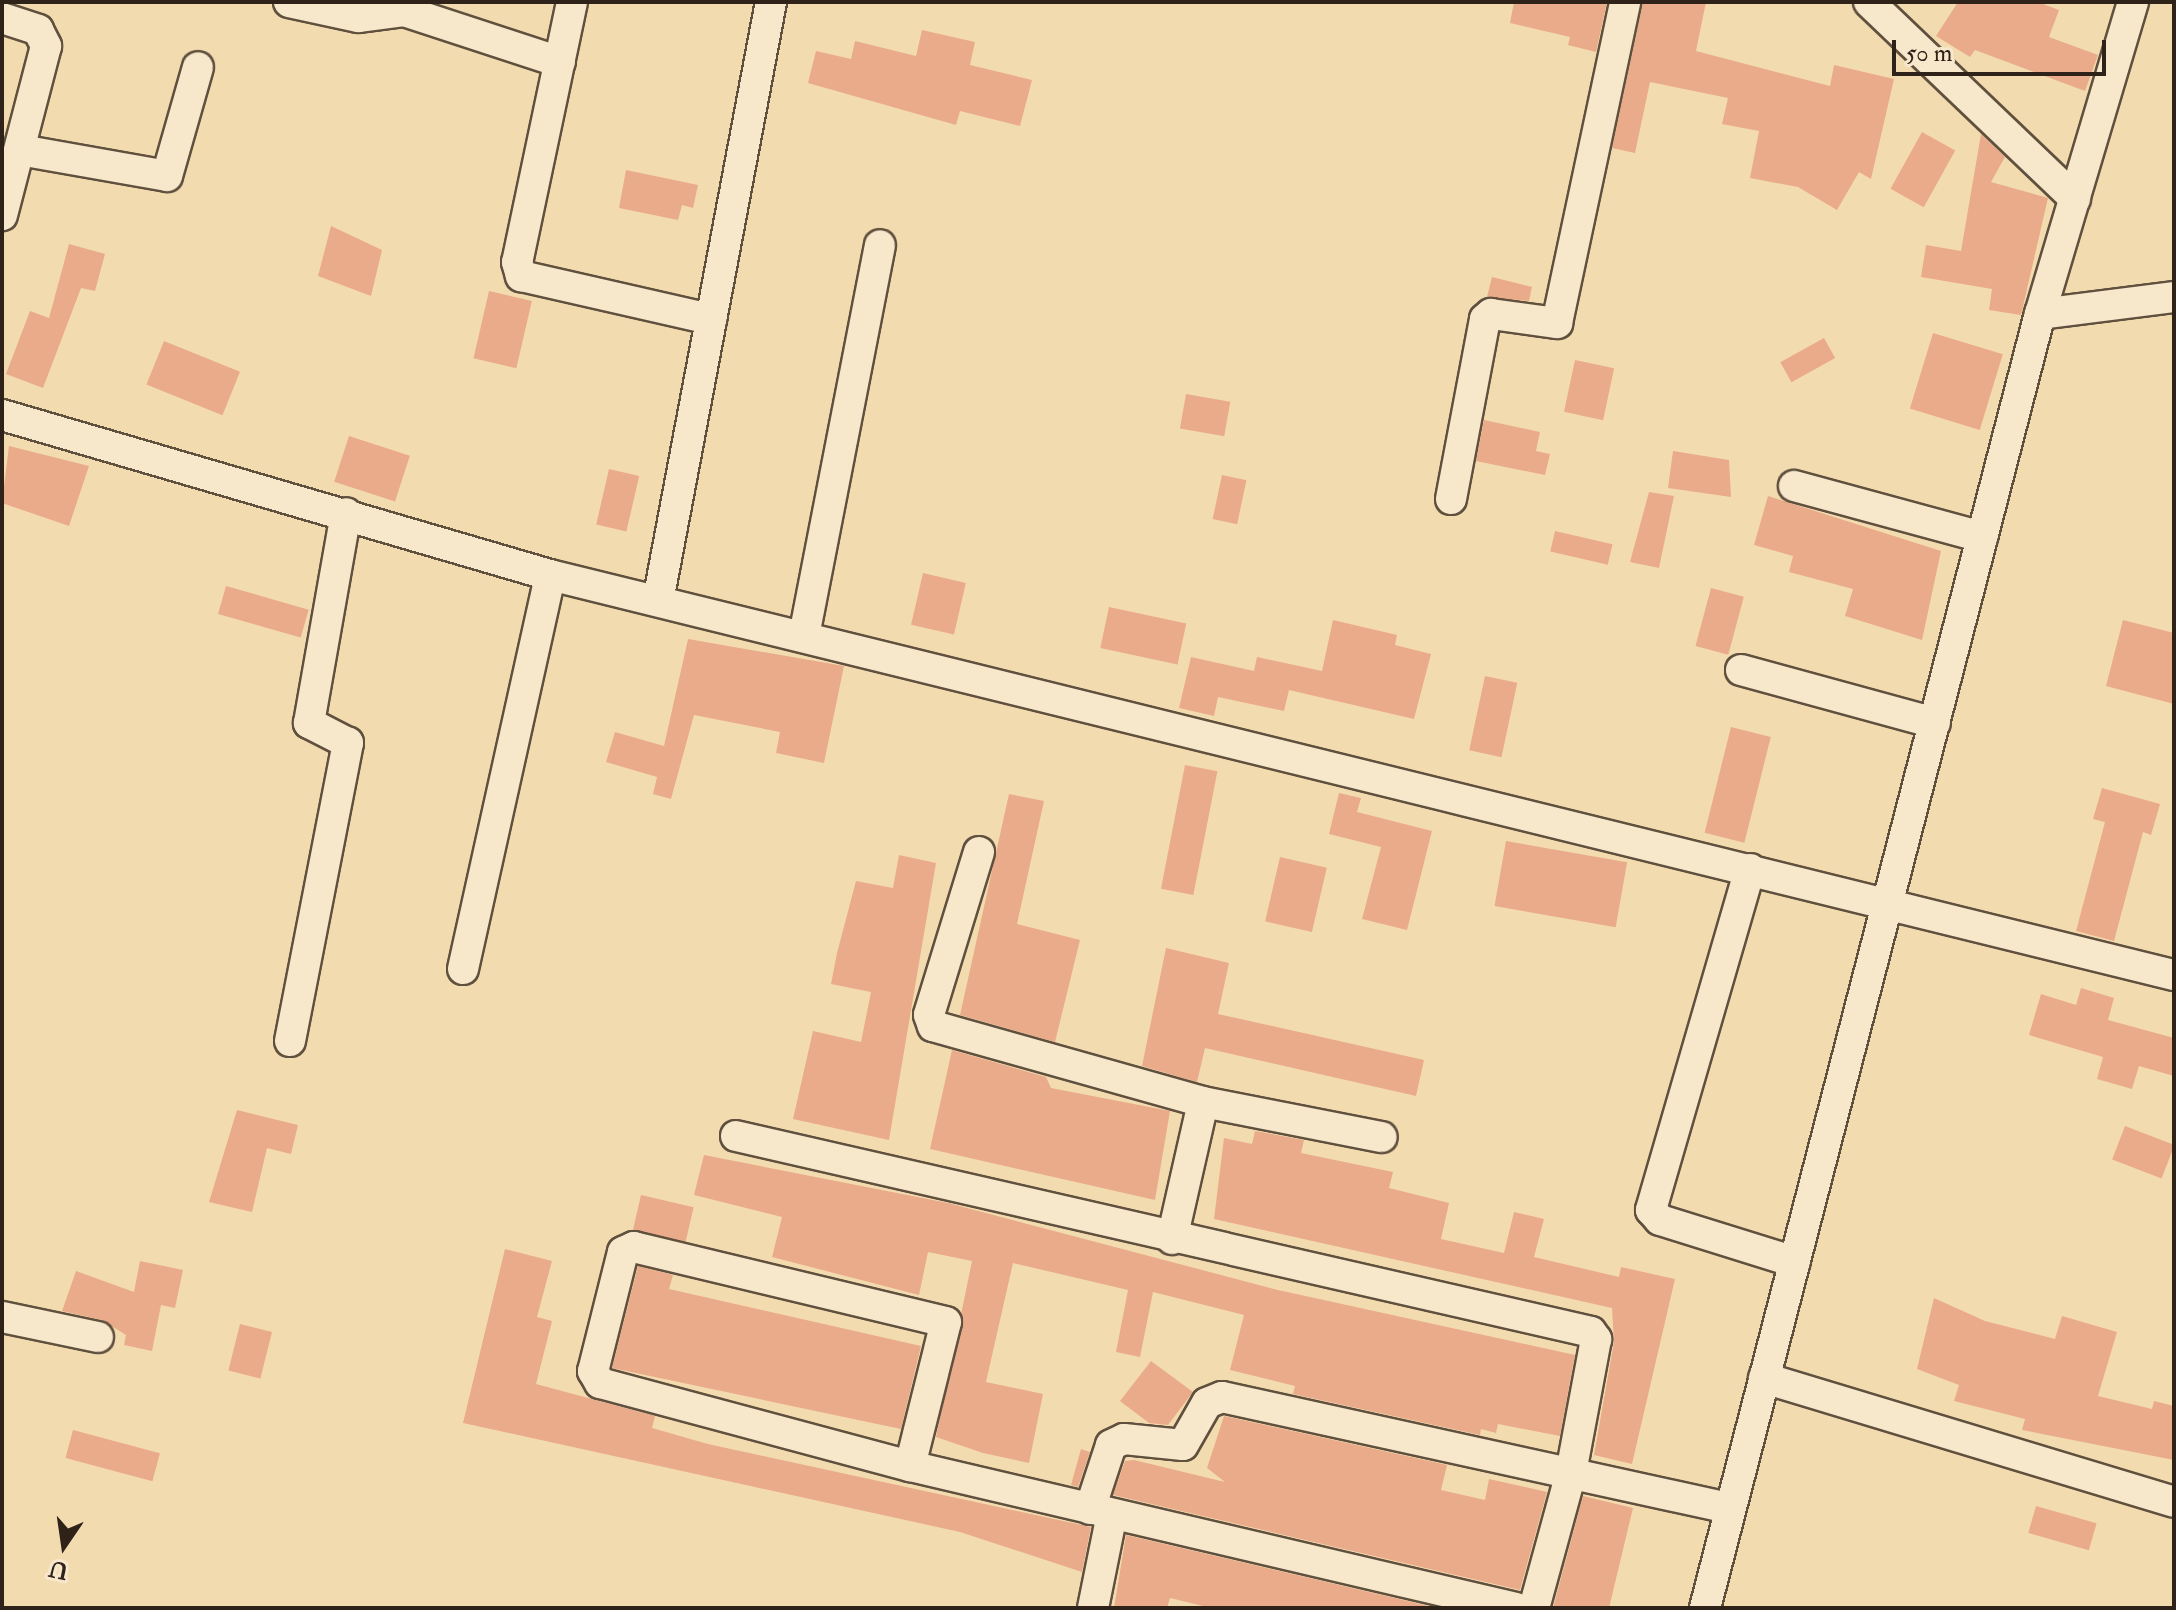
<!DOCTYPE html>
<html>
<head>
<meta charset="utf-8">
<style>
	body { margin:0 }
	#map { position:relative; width:2176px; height:1610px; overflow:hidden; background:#f3dbb0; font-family:"IM FELL Double Pica",serif }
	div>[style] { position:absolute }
	.building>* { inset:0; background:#eaab8a; transform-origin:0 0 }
	.roads { filter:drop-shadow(2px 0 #60503e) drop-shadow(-2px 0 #60503e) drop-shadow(0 2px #60503e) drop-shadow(0 -2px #60503e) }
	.minor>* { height:30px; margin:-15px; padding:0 15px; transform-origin:15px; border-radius:15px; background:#f7e8cc }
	span { translate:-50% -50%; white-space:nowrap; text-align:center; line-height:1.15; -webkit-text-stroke:6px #f7e8cc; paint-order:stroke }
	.frame { position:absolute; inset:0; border:4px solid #2f2218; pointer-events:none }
	.north { position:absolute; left:24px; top:1506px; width:80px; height:80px; -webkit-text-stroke:6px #f7e8cc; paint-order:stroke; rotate:193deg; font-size:22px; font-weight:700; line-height:32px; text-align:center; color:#2f2218 }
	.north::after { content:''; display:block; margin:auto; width:28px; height:36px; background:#2f2218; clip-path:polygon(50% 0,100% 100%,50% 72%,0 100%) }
	.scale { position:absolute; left:1892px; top:40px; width:214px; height:36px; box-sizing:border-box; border:4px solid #2f2218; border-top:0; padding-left:10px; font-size:24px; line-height:28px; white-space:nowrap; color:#2f2218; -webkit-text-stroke:6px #f7e8cc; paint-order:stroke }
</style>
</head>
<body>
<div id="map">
	<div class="building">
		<i style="clip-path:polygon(1514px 2px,1607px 2px,1596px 52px,1568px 45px,1570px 37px,1510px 23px)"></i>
		<i style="clip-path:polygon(1643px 2px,1706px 2px,1696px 51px,1830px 86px,1834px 65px,1894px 79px,1871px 179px,1859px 172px,1837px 210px,1798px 187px,1750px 178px,1759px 131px,1722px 124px,1728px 98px,1650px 82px,1635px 153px,1612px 148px)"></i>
		<i style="clip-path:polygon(1958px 2px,2038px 2px,2059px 10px,2049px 37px,2098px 55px,2085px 91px,1975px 50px,1970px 57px,1936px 36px)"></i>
		<i style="clip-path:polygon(922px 30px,975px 42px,970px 65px,1032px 80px,1020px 126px,960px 111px,956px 125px,808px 83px,816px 51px,851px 59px,855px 41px,916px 56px)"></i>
		<i style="left:1922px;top:132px;width:38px;height:65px;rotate:29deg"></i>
		<i style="clip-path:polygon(1981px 134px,2005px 157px,1991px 182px,2048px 198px,2021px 315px,1989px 310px,1992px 289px,1921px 277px,1926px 245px,1961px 251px)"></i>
		<i style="clip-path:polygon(626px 170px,698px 185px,693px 208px,682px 205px,678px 220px,619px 208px)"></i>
		<i style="clip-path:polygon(331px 226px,382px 250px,371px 296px,318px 276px)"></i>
		<i style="clip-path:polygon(69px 244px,105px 254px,95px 291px,81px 288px,43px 388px,6px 374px,30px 311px,49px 318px)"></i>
		<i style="clip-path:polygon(1492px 277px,1532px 287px,1529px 301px,1487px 297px)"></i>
		<i style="left:489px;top:291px;width:44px;height:69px;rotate:13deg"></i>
		<i style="left:1933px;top:333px;width:73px;height:79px;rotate:17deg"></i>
		<i style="left:1824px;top:338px;width:23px;height:50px;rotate:61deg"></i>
		<i style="left:164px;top:341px;width:82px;height:47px;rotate:22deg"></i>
		<i style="left:1575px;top:360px;width:40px;height:53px;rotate:12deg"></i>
		<i style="left:1186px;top:394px;width:45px;height:35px;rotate:10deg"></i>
		<i style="clip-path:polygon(1484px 420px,1540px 432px,1536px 451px,1550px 454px,1545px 475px,1476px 461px)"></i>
		<i style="left:349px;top:436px;width:64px;height:48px;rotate:18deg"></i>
		<i style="clip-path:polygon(9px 446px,89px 466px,69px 526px,2px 503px)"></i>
		<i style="clip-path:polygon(1673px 451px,1729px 460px,1731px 497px,1668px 488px)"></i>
		<i style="left:609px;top:469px;width:31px;height:57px;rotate:13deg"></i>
		<i style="left:1222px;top:475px;width:25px;height:45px;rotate:12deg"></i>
		<i style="clip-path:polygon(1649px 492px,1674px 496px,1659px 568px,1630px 562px)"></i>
		<i style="clip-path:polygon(1768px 496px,1941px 551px,1922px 640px,1845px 616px,1853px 589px,1789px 572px,1793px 556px,1754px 545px)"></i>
		<i style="left:1555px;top:531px;width:59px;height:21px;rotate:13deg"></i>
		<i style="left:923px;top:573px;width:44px;height:53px;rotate:13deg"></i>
		<i style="left:226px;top:586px;width:86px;height:29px;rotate:16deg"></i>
		<i style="left:1711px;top:588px;width:34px;height:60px;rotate:15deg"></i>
		<i style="left:1109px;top:607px;width:79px;height:42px;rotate:12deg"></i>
		<i style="clip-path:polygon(1333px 620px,1397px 635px,1395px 645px,1431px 654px,1414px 719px,1289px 690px,1284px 711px,1218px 697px,1214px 716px,1179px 708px,1191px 657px,1254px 671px,1257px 657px,1322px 671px)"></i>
		<i style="clip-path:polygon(2123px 620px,2174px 633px,2174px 704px,2106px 686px)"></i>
		<i style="clip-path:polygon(688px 639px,844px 666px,824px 763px,776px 753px,780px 732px,694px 715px,671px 799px,653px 794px,657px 777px,606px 762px,615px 732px,664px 746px)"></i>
		<i style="left:1485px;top:676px;width:33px;height:76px;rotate:12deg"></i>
		<i style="left:1731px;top:727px;width:41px;height:109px;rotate:14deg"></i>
		<i style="left:1185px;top:765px;width:33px;height:126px;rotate:11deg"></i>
		<i style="clip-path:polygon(2102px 788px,2160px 804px,2151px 835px,2143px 832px,2114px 941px,2076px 931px,2105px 822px,2093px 819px)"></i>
		<i style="clip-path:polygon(1339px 793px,1361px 798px,1357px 812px,1432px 831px,1407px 930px,1362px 919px,1381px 847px,1329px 834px)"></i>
		<i style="clip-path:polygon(1009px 794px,1044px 801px,1017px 924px,1080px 940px,1055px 1042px,960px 1015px)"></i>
		<i style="left:1506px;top:841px;width:123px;height:66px;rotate:10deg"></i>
		<i style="clip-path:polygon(899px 855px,936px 863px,889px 1140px,793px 1119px,813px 1031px,861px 1042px,871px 992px,831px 984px,837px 953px,856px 881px,893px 888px)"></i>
		<i style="left:1280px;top:857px;width:48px;height:66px;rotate:13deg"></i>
		<i style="clip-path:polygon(1166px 948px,1229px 963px,1218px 1014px,1424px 1060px,1416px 1096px,1205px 1048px,1197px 1082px,1142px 1066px)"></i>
		<i style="clip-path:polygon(2081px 988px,2114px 998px,2108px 1020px,2174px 1038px,2174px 1076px,2139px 1066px,2132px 1089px,2097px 1079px,2103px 1057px,2029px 1035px,2041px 994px,2076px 1005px)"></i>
		<i style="clip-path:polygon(952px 1050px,1046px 1077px,1051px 1088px,1170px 1111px,1155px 1200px,930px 1149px)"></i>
		<i style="clip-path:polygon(237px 1110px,298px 1125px,291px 1154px,267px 1148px,252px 1212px,209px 1202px)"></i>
		<i style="left:2125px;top:1126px;width:53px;height:36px;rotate:21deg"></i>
		<i style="clip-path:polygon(1255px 1131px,1304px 1140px,1301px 1153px,1393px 1172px,1389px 1188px,1449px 1203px,1441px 1239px,1504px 1253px,1514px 1212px,1544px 1219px,1534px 1257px,1619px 1277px,1621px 1267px,1675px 1279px,1632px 1464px,1594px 1455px,1614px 1342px,1612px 1308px,1214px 1219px,1224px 1138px,1252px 1144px)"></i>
		<i style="clip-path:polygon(704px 1155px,948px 1203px,1278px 1290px,1575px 1355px,1560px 1436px,1498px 1424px,1496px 1433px,1481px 1429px,1480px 1435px,1293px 1394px,1295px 1386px,1230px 1370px,1244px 1315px,1153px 1292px,1140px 1357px,1116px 1352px,1128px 1290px,1013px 1263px,986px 1382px,1043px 1394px,1029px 1463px,983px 1453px,936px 1437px,972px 1261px,928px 1252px,919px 1295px,772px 1257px,782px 1217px,694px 1195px)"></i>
		<i style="left:641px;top:1195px;width:54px;height:36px;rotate:13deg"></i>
		<i style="clip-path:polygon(505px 1249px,552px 1261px,537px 1317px,552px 1321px,536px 1384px,655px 1416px,652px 1428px,708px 1444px,1091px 1527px,1082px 1572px,960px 1532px,463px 1423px)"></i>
		<i style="clip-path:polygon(140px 1261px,183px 1270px,175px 1308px,161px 1305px,152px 1351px,124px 1345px,126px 1335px,102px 1320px,62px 1311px,76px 1271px,134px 1292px)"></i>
		<i style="clip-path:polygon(638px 1266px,673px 1275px,669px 1289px,921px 1346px,901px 1429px,612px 1368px)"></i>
		<i style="clip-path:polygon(1934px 1298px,1985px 1321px,2055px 1339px,2062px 1316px,2117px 1332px,2098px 1396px,2152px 1409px,2154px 1401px,2174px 1406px,2174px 1460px,2022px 1430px,2025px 1419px,1954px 1401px,1959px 1385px,1917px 1369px)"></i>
		<i style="left:240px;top:1324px;width:33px;height:48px;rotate:14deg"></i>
		<i style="clip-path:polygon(1151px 1361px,1193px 1392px,1168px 1425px,1149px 1423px,1120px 1401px)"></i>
		<i style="clip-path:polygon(1224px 1416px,1447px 1465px,1441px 1490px,1485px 1500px,1489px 1479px,1547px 1492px,1520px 1590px,1113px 1495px,1125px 1461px,1134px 1460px,1225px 1482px,1207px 1468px)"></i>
		<i style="left:73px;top:1430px;width:90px;height:29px;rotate:15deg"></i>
		<i style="clip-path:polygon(1081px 1449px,1090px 1452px,1078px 1487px,1071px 1485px)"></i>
		<i style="clip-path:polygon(1583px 1496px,1633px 1508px,1609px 1608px,1553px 1608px)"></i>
		<i style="left:2036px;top:1506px;width:63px;height:28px;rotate:16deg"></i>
		<i style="clip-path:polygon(1126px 1535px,1437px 1608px,1211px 1608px,1170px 1598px,1167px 1608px,1114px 1608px)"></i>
	</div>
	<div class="roads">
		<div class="minor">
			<i style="left:289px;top:2px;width:71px;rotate:12.3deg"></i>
			<i style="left:358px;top:17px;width:46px;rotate:-7.4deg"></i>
			<i style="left:404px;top:11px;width:164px;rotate:18.1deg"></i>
			<i style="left:572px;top:2px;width:266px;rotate:101.9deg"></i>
			<i style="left:517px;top:262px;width:15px;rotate:74deg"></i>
			<i style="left:521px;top:276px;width:195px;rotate:12.8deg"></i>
			<i style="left:1869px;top:2px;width:285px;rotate:43.7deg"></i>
			<i style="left:2px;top:18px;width:38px;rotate:18deg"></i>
			<i style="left:38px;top:30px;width:18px;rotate:63deg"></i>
			<i style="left:46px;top:46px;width:175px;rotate:104.6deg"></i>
			<i style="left:20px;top:150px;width:149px;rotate:10deg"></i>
			<i style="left:167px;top:176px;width:113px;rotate:-74.1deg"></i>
			<i style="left:2040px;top:314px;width:135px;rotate:-7.2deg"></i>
			<i style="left:2px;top:415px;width:571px;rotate:16.28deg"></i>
			<i style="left:550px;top:575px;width:1673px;rotate:13.84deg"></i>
			<i style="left:1794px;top:486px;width:195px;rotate:15.2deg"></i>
			<i style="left:1451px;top:499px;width:183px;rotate:-79.3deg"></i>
			<i style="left:1485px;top:319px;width:8px;rotate:-40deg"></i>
			<i style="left:1491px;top:314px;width:67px;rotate:7.8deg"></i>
			<i style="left:1557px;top:323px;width:328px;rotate:-78deg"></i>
			<i style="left:658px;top:601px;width:610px;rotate:-79.32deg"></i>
			<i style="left:804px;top:636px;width:398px;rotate:-79deg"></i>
			<i style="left:1741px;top:670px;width:201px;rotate:15.3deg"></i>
			<i style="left:979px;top:852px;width:170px;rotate:107.1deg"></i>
			<i style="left:929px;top:1015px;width:12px;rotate:70deg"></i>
			<i style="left:933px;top:1026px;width:280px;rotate:15.7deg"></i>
			<i style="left:1203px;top:1102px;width:182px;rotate:11.1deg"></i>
			<i style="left:1750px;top:869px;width:355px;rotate:106.2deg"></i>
			<i style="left:1651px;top:1210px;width:13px;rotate:48deg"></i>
			<i style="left:1660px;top:1220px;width:141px;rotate:17.3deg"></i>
			<i style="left:463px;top:969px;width:403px;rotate:-77.5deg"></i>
			<i style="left:290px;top:1041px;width:304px;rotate:-79deg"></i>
			<i style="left:348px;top:743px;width:44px;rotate:-152.9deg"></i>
			<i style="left:309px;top:723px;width:213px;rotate:-80deg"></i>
			<i style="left:736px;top:1136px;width:877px;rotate:12.91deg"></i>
			<i style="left:1591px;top:1332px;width:9px;rotate:54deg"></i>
			<i style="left:1596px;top:1339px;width:136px;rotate:100.6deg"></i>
			<i style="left:1571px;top:1473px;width:140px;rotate:105.3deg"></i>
			<i style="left:1172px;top:1239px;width:140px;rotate:-77.2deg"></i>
			<i style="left:2px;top:1317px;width:98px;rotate:11.8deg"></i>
			<i style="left:1764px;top:1378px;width:428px;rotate:16.8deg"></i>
			<i style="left:910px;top:1466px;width:148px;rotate:-76deg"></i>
			<i style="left:946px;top:1322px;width:321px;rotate:-166.5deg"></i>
			<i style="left:634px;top:1247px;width:12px;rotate:156deg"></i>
			<i style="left:623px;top:1252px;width:123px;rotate:104.1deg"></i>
			<i style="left:593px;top:1371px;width:14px;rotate:60deg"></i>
			<i style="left:600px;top:1383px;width:321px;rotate:15deg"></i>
			<i style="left:910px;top:1466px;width:622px;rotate:13.19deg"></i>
			<i style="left:1090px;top:1509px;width:67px;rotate:-71.8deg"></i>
			<i style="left:1111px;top:1445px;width:14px;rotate:-25deg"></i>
			<i style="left:1124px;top:1439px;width:59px;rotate:5.8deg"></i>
			<i style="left:1183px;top:1445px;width:48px;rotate:-60.3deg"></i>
			<i style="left:1207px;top:1403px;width:16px;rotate:-22deg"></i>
			<i style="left:1222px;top:1397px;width:518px;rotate:12.37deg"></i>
			<i style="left:1093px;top:1608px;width:96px;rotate:-78.6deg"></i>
			<i style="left:1705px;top:1608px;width:1337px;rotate:-75.49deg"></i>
			<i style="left:2040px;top:314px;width:326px;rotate:-73.4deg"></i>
		</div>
	</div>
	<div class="frame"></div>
	<div class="north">U</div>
	<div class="scale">50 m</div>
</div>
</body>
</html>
